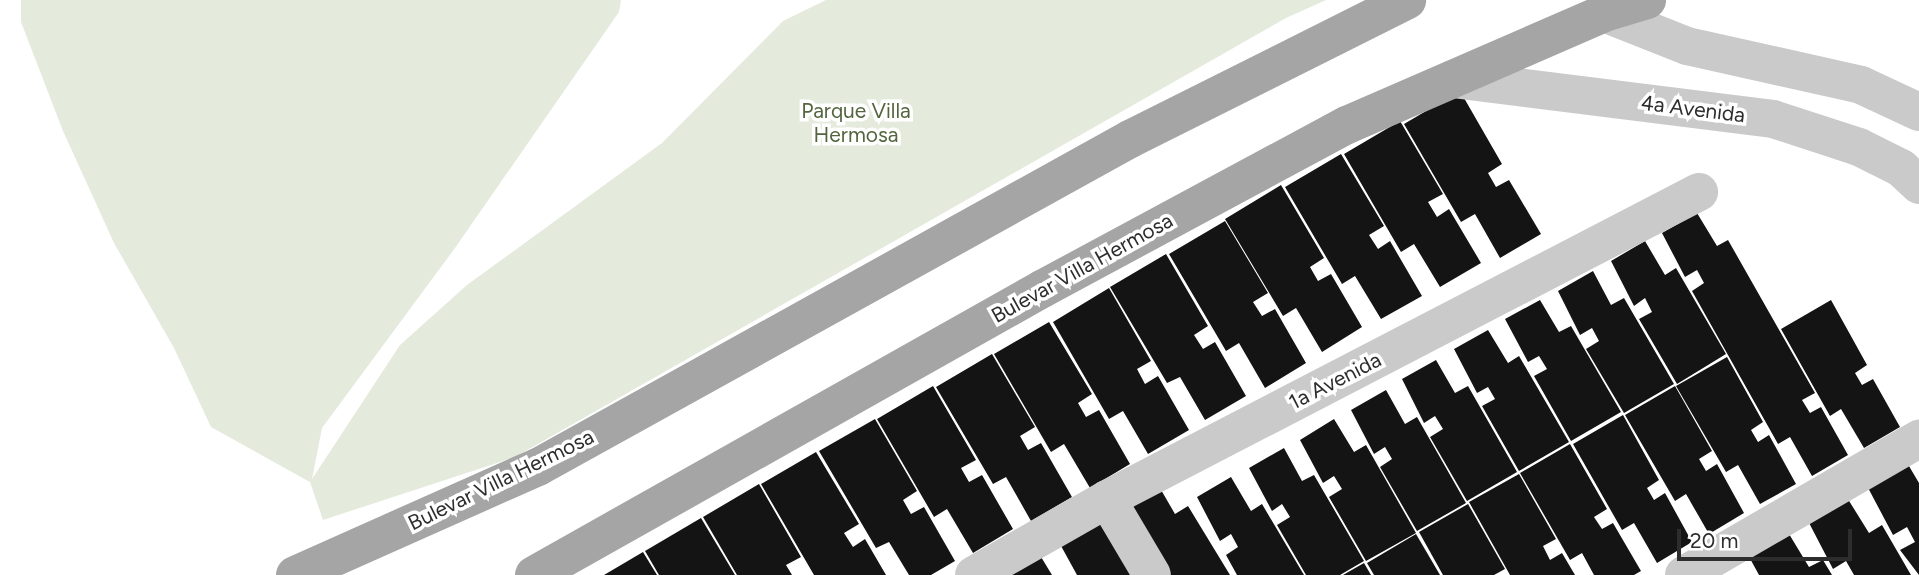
<!DOCTYPE html>
<html>
<head>
<meta charset="utf-8">
<style>
	body { margin:0 }
	#map { position:relative; width:1919px; height:575px; overflow:hidden; background:#fff; font-family:Figtree,sans-serif }
	div>[style] { position:absolute }
	.green>* { inset:0; background:#e4eadc }
	.building>* { inset:0; background:#141414 }
	.minor>* { height:38px; margin:-19px; padding:0 19px; transform-origin:19px; border-radius:19px; background:#cacaca }
	.major>* { height:38px; margin:-19px; padding:0 19px; transform-origin:19px; border-radius:19px; background:#a5a5a5 }
	span { translate:-50% -50%; white-space:nowrap; text-align:center; line-height:1.15; -webkit-text-stroke:7px #fff; paint-order:stroke }
	.street-label { font-size:21px; color:#2d2d2d }
	.park-label { font-size:21px; color:#53653e }
	.scale { position:absolute; left:1677px; top:529px; width:175px; height:32px; box-sizing:border-box; border:4px solid #2d2d2d; border-top:0; padding-left:9px; font-size:21px; line-height:24px; white-space:nowrap; color:#2d2d2d; -webkit-text-stroke:5px #fff; paint-order:stroke }
</style>
</head>
<body>
<div id="map">
	<div class="green">
		<i style="clip-path:polygon(21px 0,621px 0,619px 12px,455px 248px,322px 428px,312px 479px,400px 345px,467px 285px,662px 143px,783px 21px,826px 0,1326px 0,1286px 18px,515px 457px,323px 520px,310px 482px,211px 427px,174px 348px,114px 243px,63px 131px,21px 22px)"></i>
	</div>
	<div class="building">
		<i style="clip-path:polygon(1460px 91px,1502px 164px,1488px 173px,1496px 187px,1509px 180px,1541px 234px,1500px 258px,1475px 214px,1461px 222px,1404px 124px)"></i>
		<i style="clip-path:polygon(1400px 121px,1443px 194px,1428px 202px,1437px 217px,1449px 209px,1481px 263px,1440px 287px,1414px 244px,1401px 252px,1344px 154px)"></i>
		<i style="clip-path:polygon(1341px 154px,1384px 226px,1369px 235px,1378px 249px,1390px 241px,1422px 296px,1381px 319px,1355px 276px,1342px 284px,1285px 187px)"></i>
		<i style="clip-path:polygon(1281px 185px,1324px 258px,1310px 267px,1318px 281px,1331px 274px,1362px 327px,1322px 352px,1296px 308px,1283px 316px,1225px 219px)"></i>
		<i style="clip-path:polygon(1697px 213px,1717px 246px,1728px 240px,1815px 393px,1802px 400px,1810px 413px,1821px 407px,1848px 455px,1812px 476px,1790px 437px,1778px 444px,1692px 291px,1704px 283px,1697px 270px,1685px 277px,1662px 233px)"></i>
		<i style="clip-path:polygon(1225px 221px,1268px 293px,1253px 302px,1262px 316px,1275px 309px,1306px 363px,1265px 388px,1239px 343px,1226px 351px,1169px 254px)"></i>
		<i style="clip-path:polygon(1645px 241px,1665px 275px,1676px 268px,1726px 354px,1677px 384px,1639px 319px,1652px 312px,1645px 298px,1634px 306px,1611px 261px)"></i>
		<i style="clip-path:polygon(1166px 254px,1208px 326px,1194px 335px,1203px 349px,1215px 342px,1246px 396px,1205px 420px,1180px 377px,1167px 383px,1110px 287px)"></i>
		<i style="clip-path:polygon(1593px 271px,1611px 305px,1624px 298px,1674px 384px,1624px 413px,1586px 349px,1599px 341px,1592px 328px,1580px 335px,1558px 291px)"></i>
		<i style="clip-path:polygon(1109px 288px,1151px 361px,1137px 369px,1145px 384px,1158px 376px,1189px 430px,1148px 454px,1123px 411px,1109px 419px,1053px 322px)"></i>
		<i style="clip-path:polygon(1540px 300px,1559px 332px,1571px 326px,1621px 412px,1571px 441px,1534px 376px,1547px 369px,1539px 356px,1528px 362px,1505px 319px)"></i>
		<i style="clip-path:polygon(1831px 300px,1867px 365px,1855px 373px,1862px 385px,1873px 379px,1900px 427px,1864px 448px,1841px 409px,1830px 416px,1781px 329px)"></i>
		<i style="clip-path:polygon(1049px 322px,1092px 394px,1078px 403px,1086px 417px,1099px 410px,1130px 464px,1090px 488px,1064px 444px,1051px 452px,994px 354px)"></i>
		<i style="clip-path:polygon(1488px 330px,1508px 363px,1519px 356px,1569px 442px,1519px 471px,1482px 406px,1495px 399px,1488px 387px,1477px 393px,1454px 349px)"></i>
		<i style="clip-path:polygon(992px 354px,1035px 427px,1020px 436px,1028px 450px,1041px 443px,1072px 497px,1031px 521px,1006px 477px,993px 484px,936px 387px)"></i>
		<i style="clip-path:polygon(1727px 357px,1763px 422px,1751px 430px,1758px 442px,1769px 435px,1796px 484px,1760px 504px,1738px 465px,1726px 472px,1676px 386px)"></i>
		<i style="clip-path:polygon(1436px 360px,1455px 393px,1468px 386px,1517px 472px,1467px 501px,1430px 437px,1443px 429px,1435px 416px,1424px 423px,1402px 379px)"></i>
		<i style="clip-path:polygon(933px 386px,976px 460px,961px 468px,969px 482px,982px 475px,1013px 529px,973px 553px,947px 509px,934px 517px,877px 419px)"></i>
		<i style="clip-path:polygon(1675px 386px,1712px 451px,1699px 459px,1706px 471px,1717px 464px,1744px 513px,1709px 534px,1686px 494px,1675px 501px,1625px 415px)"></i>
		<i style="clip-path:polygon(1386px 390px,1405px 424px,1417px 417px,1466px 503px,1417px 531px,1380px 467px,1392px 459px,1385px 447px,1374px 454px,1351px 410px)"></i>
		<i style="clip-path:polygon(1623px 415px,1659px 480px,1647px 488px,1654px 500px,1665px 493px,1692px 542px,1657px 563px,1634px 523px,1622px 530px,1573px 444px)"></i>
		<i style="clip-path:polygon(875px 419px,917px 491px,903px 500px,911px 514px,924px 507px,955px 561px,931px 575px,909px 575px,889px 542px,876px 548px,819px 451px)"></i>
		<i style="clip-path:polygon(1334px 419px,1354px 452px,1366px 445px,1416px 533px,1366px 561px,1329px 497px,1342px 489px,1334px 476px,1323px 483px,1300px 440px)"></i>
		<i style="clip-path:polygon(1570px 444px,1607px 509px,1594px 517px,1602px 529px,1613px 523px,1641px 571px,1634px 575px,1594px 575px,1582px 553px,1570px 560px,1520px 473px)"></i>
		<i style="clip-path:polygon(1284px 448px,1302px 481px,1314px 475px,1364px 561px,1340px 575px,1306px 575px,1277px 525px,1290px 517px,1282px 504px,1272px 511px,1249px 468px)"></i>
		<i style="clip-path:polygon(816px 452px,859px 524px,844px 533px,853px 547px,865px 539px,886px 575px,814px 575px,761px 484px)"></i>
		<i style="clip-path:polygon(1906px 461px,1919px 483px,1919px 575px,1900px 550px,1915px 542px,1907px 527px,1893px 535px,1866px 484px)"></i>
		<i style="clip-path:polygon(1519px 474px,1556px 539px,1543px 546px,1550px 560px,1562px 553px,1575px 575px,1510px 575px,1469px 502px)"></i>
		<i style="clip-path:polygon(1153px 476px,1175px 514px,1188px 506px,1230px 575px,1152px 575px,1114px 499px)"></i>
		<i style="clip-path:polygon(1231px 477px,1251px 511px,1262px 504px,1304px 575px,1237px 575px,1226px 555px,1238px 547px,1231px 534px,1220px 541px,1197px 497px)"></i>
		<i style="clip-path:polygon(759px 484px,801px 557px,786px 565px,792px 575px,737px 575px,703px 517px)"></i>
		<i style="clip-path:polygon(1846px 496px,1869px 533px,1882px 525px,1911px 575px,1854px 575px,1846px 561px,1833px 569px,1807px 519px)"></i>
		<i style="clip-path:polygon(1468px 504px,1505px 569px,1494px 575px,1443px 575px,1419px 532px)"></i>
		<i style="clip-path:polygon(1095px 512px,1151px 575px,1077px 575px,1055px 535px)"></i>
		<i style="clip-path:polygon(701px 518px,735px 575px,659px 575px,645px 551px)"></i>
		<i style="clip-path:polygon(1786px 529px,1809px 567px,1823px 560px,1832px 575px,1759px 575px,1747px 553px)"></i>
		<i style="clip-path:polygon(1416px 534px,1440px 575px,1374px 575px,1367px 563px)"></i>
		<i style="clip-path:polygon(1035px 547px,1052px 575px,998px 575px)"></i>
		<i style="clip-path:polygon(643px 552px,657px 575px,604px 575px)"></i>
		<i style="clip-path:polygon(1364px 563px,1371px 575px,1343px 575px)"></i>
	</div>
	<div class="minor">
		<i style="left:1604px;top:13px;width:89px;rotate:21.7deg"></i>
		<i style="left:1687px;top:46px;width:178px;rotate:12.6deg"></i>
		<i style="left:1861px;top:85px;width:64px;rotate:25deg"></i>
		<i style="left:1453px;top:79px;width:322px;rotate:7.1deg"></i>
		<i style="left:1773px;top:119px;width:90px;rotate:18deg"></i>
		<i style="left:1859px;top:147px;width:47px;rotate:26.6deg"></i>
		<i style="left:1901px;top:168px;width:25px;rotate:43deg"></i>
		<i style="left:1107px;top:499px;width:88px;rotate:59.4deg"></i>
		<i style="left:974px;top:575px;width:153px;rotate:-29.7deg"></i>
		<i style="left:1107px;top:499px;width:667px;rotate:-27.41deg"></i>
		<i style="left:1684px;top:575px;width:272px;rotate:-30.1deg"></i>
	</div>
	<div class="major">
		<i style="left:295px;top:575px;width:266px;rotate:-24deg"></i>
		<i style="left:538px;top:467px;width:677px;rotate:-28.99deg"></i>
		<i style="left:1130px;top:139px;width:310px;rotate:-26.6deg"></i>
		<i style="left:534px;top:575px;width:583px;rotate:-29.38deg"></i>
		<i style="left:1042px;top:289px;width:346px;rotate:-28.3deg"></i>
		<i style="left:1347px;top:125px;width:280px;rotate:-23.5deg"></i>
		<i style="left:1604px;top:13px;width:45px;rotate:-16.8deg"></i>
	</div>
	<div class="street-label">
		<span style="left:1693px;top:109px;rotate:7deg">4a Avenida</span>
		<span style="left:1082px;top:268px;rotate:-29deg">Bulevar Villa Hermosa</span>
		<span style="left:1335px;top:381px;rotate:-27deg">1a Avenida</span>
		<span style="left:501px;top:480px;rotate:-26deg">Bulevar Villa Hermosa</span>
	</div>
	<div class="park-label">
		<span style="left:856px;top:123px">Parque Villa<br>Hermosa</span>
	</div>
	<div class="scale">20 m</div>
</div>
</body>
</html>
